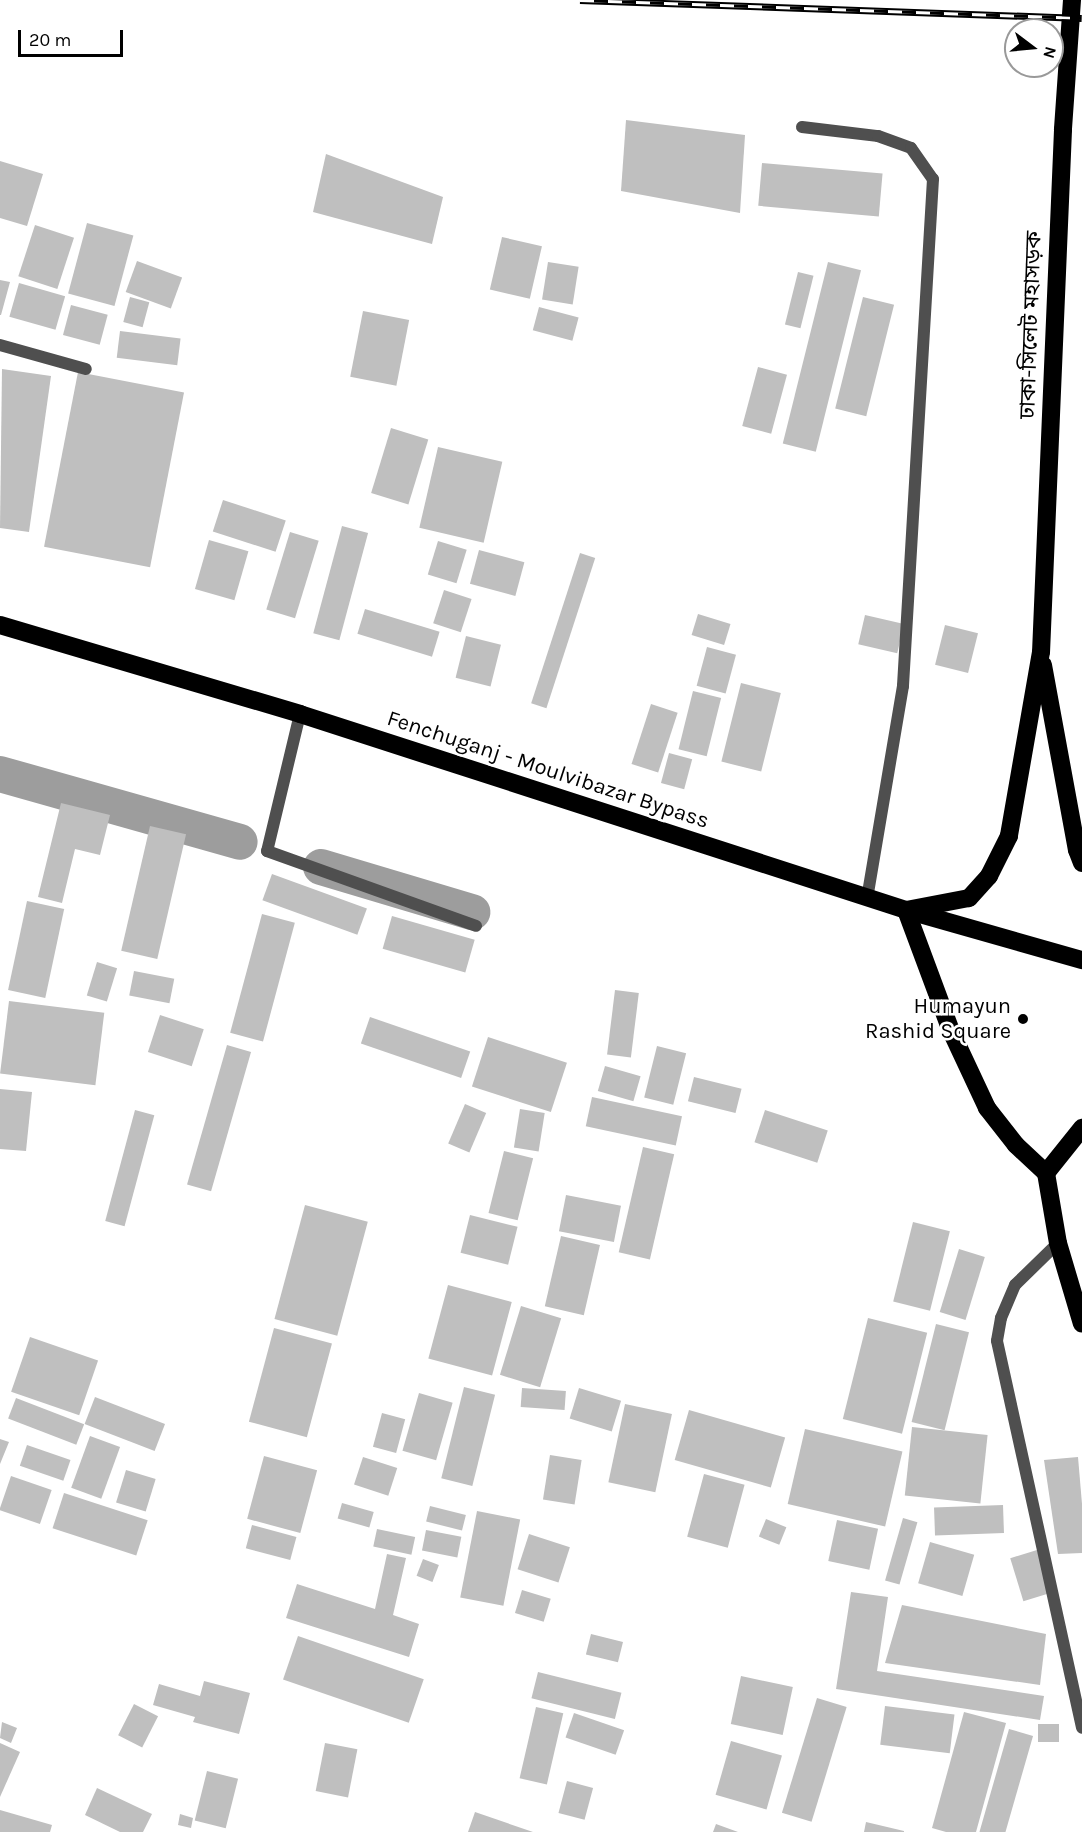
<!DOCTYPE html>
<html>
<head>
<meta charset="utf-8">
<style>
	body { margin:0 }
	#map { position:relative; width:1082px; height:1832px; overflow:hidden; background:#fff; font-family:Karla,"Noto Sans Bengali",sans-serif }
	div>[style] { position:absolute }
	.canal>* { height:36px; margin:-18px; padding:0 18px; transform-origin:18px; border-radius:18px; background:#9d9d9d }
	.building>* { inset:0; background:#bfbfbf; transform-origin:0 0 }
	.lane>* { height:12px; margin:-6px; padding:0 6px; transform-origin:6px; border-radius:6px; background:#4f4f4f }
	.street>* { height:12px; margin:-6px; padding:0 6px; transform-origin:6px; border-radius:6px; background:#4f4f4f }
	.highway>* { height:18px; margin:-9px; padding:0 9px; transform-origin:9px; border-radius:9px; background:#000 }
	.rail>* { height:7px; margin-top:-3.5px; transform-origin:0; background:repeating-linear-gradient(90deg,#fff 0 14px,#000 0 28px); box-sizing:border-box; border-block:2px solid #000 }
	.dots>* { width:16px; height:16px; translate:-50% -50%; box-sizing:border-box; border:3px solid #fff; border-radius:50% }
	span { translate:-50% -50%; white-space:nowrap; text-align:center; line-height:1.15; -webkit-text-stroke:5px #fff; paint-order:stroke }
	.street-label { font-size:22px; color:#000 }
	.poi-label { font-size:22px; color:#000 }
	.right { translate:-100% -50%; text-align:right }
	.north { position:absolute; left:1004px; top:18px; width:60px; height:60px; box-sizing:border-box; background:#fff; border:2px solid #999; border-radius:50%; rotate:106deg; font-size:16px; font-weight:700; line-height:24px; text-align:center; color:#000 }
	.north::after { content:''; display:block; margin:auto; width:21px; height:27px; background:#000; clip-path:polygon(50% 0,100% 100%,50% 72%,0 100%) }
	.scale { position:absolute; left:18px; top:30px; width:105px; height:27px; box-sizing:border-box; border:3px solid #000; border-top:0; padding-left:8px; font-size:18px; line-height:21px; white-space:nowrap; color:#000; -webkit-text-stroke:4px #fff; paint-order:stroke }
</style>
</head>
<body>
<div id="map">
	<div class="canal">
		<i style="left:0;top:774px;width:249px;rotate:15.8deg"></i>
		<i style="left:321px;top:867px;width:158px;rotate:16.6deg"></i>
	</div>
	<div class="building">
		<i style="clip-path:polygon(626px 120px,745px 135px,740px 213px,621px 191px)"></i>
		<i style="clip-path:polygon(326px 154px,443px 197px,432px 244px,313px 212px)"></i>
		<i style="clip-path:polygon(0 161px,43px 174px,27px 226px,0 218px)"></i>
		<i style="left:762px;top:163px;width:121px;height:43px;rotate:5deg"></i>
		<i style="left:87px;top:223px;width:48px;height:73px;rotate:15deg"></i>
		<i style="left:35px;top:225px;width:41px;height:54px;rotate:18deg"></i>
		<i style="left:502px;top:237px;width:41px;height:54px;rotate:13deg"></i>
		<i style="left:137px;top:261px;width:48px;height:33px;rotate:20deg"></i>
		<i style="left:548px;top:262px;width:31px;height:38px;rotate:9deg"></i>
		<i style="left:828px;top:262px;width:34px;height:187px;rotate:14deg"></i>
		<i style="left:798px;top:272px;width:16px;height:54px;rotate:14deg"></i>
		<i style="clip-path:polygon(0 280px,10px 282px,1px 315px,0 315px)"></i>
		<i style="left:19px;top:283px;width:48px;height:35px;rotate:16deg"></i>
		<i style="left:130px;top:297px;width:20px;height:26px;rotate:15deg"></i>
		<i style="left:863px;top:297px;width:32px;height:115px;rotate:14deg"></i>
		<i style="left:71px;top:305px;width:38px;height:31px;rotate:15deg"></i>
		<i style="left:539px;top:307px;width:41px;height:24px;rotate:15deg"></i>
		<i style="left:363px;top:311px;width:47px;height:67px;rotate:11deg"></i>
		<i style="left:120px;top:331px;width:61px;height:27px;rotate:7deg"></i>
		<i style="left:758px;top:367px;width:30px;height:61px;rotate:15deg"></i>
		<i style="clip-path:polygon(2px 369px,51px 376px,29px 532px,0 528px)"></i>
		<i style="left:78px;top:372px;width:108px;height:178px;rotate:11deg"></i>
		<i style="left:391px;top:428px;width:39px;height:68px;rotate:17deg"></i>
		<i style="left:438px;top:447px;width:66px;height:83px;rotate:13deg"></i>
		<i style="left:223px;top:500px;width:66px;height:33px;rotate:18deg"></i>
		<i style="left:342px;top:526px;width:27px;height:111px;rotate:15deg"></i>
		<i style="left:290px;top:532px;width:30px;height:81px;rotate:17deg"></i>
		<i style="left:209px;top:540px;width:41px;height:51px;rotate:16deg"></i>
		<i style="left:438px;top:541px;width:30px;height:35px;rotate:17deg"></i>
		<i style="left:479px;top:550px;width:47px;height:35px;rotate:15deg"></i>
		<i style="left:580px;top:553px;width:16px;height:158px;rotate:18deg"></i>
		<i style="left:444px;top:590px;width:29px;height:35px;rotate:18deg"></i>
		<i style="left:365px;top:609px;width:78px;height:26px;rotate:17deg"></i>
		<i style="left:698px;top:614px;width:34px;height:22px;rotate:17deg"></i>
		<i style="left:865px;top:615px;width:40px;height:30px;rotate:13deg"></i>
		<i style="left:945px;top:625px;width:34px;height:41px;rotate:14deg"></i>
		<i style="left:466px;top:636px;width:36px;height:43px;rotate:14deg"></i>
		<i style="left:707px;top:647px;width:30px;height:40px;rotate:15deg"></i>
		<i style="left:741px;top:683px;width:41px;height:81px;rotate:14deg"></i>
		<i style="left:693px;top:691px;width:29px;height:60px;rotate:14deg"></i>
		<i style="left:651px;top:704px;width:28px;height:63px;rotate:18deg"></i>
		<i style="left:669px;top:753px;width:24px;height:31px;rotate:15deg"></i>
		<i style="clip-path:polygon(61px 803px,110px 815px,100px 855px,75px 849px,62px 903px,38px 897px)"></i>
		<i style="left:150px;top:826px;width:37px;height:128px;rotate:13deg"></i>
		<i style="left:272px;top:874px;width:101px;height:28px;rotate:20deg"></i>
		<i style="left:27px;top:901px;width:38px;height:91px;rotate:12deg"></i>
		<i style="left:262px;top:914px;width:34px;height:123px;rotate:15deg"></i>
		<i style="left:392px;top:916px;width:86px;height:34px;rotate:16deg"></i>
		<i style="left:97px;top:962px;width:21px;height:35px;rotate:17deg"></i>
		<i style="left:134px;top:971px;width:41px;height:25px;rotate:11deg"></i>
		<i style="left:615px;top:990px;width:24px;height:65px;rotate:7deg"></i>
		<i style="left:9px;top:1001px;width:96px;height:73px;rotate:7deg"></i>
		<i style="left:160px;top:1015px;width:46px;height:39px;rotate:18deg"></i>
		<i style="left:370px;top:1017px;width:106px;height:28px;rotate:19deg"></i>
		<i style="left:488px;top:1037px;width:83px;height:52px;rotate:18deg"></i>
		<i style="left:227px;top:1045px;width:25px;height:145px;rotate:16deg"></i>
		<i style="left:657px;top:1046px;width:30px;height:53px;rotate:14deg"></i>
		<i style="left:605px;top:1066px;width:37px;height:26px;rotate:16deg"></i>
		<i style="left:694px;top:1077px;width:49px;height:25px;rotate:14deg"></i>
		<i style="clip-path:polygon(0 1089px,32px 1092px,26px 1151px,0 1149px)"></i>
		<i style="left:592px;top:1097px;width:92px;height:30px;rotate:12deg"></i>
		<i style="left:465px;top:1104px;width:23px;height:43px;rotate:23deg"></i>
		<i style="left:520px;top:1109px;width:25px;height:39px;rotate:9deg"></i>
		<i style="left:135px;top:1110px;width:20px;height:115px;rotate:15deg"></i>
		<i style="left:765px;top:1110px;width:66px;height:34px;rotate:18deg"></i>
		<i style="left:643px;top:1147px;width:32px;height:108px;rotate:13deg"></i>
		<i style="left:504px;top:1151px;width:30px;height:64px;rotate:14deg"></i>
		<i style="left:566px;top:1195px;width:56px;height:37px;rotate:11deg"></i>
		<i style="left:305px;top:1205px;width:65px;height:118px;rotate:15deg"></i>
		<i style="left:470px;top:1215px;width:49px;height:39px;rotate:14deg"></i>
		<i style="left:913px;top:1222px;width:38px;height:82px;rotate:14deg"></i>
		<i style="left:561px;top:1236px;width:40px;height:72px;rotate:13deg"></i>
		<i style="left:959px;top:1249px;width:27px;height:66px;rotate:17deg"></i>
		<i style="left:448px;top:1285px;width:66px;height:76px;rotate:15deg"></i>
		<i style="left:521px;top:1306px;width:42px;height:72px;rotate:17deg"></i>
		<i style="left:868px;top:1318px;width:61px;height:104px;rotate:14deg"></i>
		<i style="left:936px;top:1324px;width:34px;height:101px;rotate:14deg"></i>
		<i style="left:274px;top:1328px;width:60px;height:97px;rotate:15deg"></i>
		<i style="left:30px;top:1337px;width:72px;height:58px;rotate:19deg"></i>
		<i style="left:464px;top:1387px;width:32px;height:94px;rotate:14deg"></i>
		<i style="left:522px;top:1388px;width:44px;height:19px;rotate:4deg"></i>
		<i style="left:579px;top:1388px;width:44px;height:32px;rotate:17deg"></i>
		<i style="left:419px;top:1393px;width:35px;height:60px;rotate:16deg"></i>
		<i style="left:95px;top:1397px;width:75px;height:29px;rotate:21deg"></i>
		<i style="left:16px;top:1398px;width:73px;height:22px;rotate:21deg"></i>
		<i style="left:625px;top:1404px;width:48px;height:80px;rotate:12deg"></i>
		<i style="left:689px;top:1410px;width:100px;height:52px;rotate:16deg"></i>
		<i style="left:382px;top:1413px;width:24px;height:35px;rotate:15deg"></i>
		<i style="left:912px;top:1427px;width:76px;height:69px;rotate:6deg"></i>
		<i style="left:805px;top:1429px;width:100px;height:77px;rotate:13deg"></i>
		<i style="left:90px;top:1436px;width:32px;height:55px;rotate:20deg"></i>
		<i style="clip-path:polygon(0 1439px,9px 1442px,0 1464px)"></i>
		<i style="left:27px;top:1445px;width:46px;height:22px;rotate:19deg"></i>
		<i style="left:550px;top:1455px;width:32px;height:45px;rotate:9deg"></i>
		<i style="left:264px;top:1456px;width:55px;height:65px;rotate:15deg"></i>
		<i style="left:363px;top:1457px;width:36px;height:29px;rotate:18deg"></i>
		<i style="clip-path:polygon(1078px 1457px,1082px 1504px,1082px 1553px,1058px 1554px,1044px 1460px)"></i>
		<i style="left:126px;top:1470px;width:31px;height:34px;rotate:17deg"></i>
		<i style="left:704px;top:1474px;width:42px;height:65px;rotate:15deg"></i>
		<i style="left:11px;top:1476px;width:43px;height:36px;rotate:19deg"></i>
		<i style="left:64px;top:1493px;width:88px;height:37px;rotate:18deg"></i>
		<i style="left:342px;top:1503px;width:33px;height:16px;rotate:16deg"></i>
		<i style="left:1003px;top:1505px;width:28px;height:69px;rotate:88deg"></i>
		<i style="left:430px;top:1506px;width:37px;height:16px;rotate:14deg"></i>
		<i style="left:477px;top:1511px;width:44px;height:88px;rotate:11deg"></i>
		<i style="left:903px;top:1518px;width:15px;height:65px;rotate:16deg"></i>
		<i style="left:766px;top:1519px;width:22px;height:19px;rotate:22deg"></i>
		<i style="left:837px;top:1520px;width:42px;height:42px;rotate:12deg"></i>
		<i style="left:252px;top:1525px;width:46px;height:24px;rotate:15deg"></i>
		<i style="left:377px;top:1529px;width:39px;height:18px;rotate:12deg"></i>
		<i style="left:426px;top:1530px;width:36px;height:21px;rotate:11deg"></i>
		<i style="left:529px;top:1534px;width:43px;height:37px;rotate:18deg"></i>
		<i style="left:930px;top:1542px;width:46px;height:43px;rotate:16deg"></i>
		<i style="left:1037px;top:1550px;width:45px;height:28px;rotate:73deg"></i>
		<i style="clip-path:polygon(387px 1554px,406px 1558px,393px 1615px,419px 1624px,409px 1657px,286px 1618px,297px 1584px,375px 1609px)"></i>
		<i style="left:423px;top:1559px;width:17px;height:18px;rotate:21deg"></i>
		<i style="left:522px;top:1590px;width:30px;height:24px;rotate:17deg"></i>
		<i style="clip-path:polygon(851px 1592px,888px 1597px,877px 1671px,1044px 1696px,1040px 1720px,836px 1689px)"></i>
		<i style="clip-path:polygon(902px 1605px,1046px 1634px,1040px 1685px,885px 1663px)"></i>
		<i style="left:591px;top:1634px;width:33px;height:21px;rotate:14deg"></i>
		<i style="left:298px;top:1636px;width:133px;height:46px;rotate:19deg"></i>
		<i style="left:538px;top:1672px;width:86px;height:27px;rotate:14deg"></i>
		<i style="left:741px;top:1676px;width:53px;height:49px;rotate:12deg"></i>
		<i style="clip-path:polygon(204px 1681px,250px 1693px,239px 1734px,193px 1722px,195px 1717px,153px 1705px,159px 1684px,200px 1696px)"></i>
		<i style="left:817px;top:1698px;width:31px;height:120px;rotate:17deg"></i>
		<i style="left:134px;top:1704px;width:27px;height:35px;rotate:27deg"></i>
		<i style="left:885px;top:1706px;width:70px;height:39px;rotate:7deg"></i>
		<i style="left:536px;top:1707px;width:28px;height:73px;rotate:13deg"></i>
		<i style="clip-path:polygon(964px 1712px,1006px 1723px,976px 1832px,946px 1832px,932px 1828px)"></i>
		<i style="left:574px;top:1713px;width:53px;height:26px;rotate:19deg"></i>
		<i style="clip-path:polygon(2px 1722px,17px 1728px,11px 1743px,0 1738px)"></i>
		<i style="left:1038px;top:1724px;width:21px;height:18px"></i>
		<i style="left:1009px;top:1729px;width:25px;height:107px;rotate:16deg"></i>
		<i style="left:731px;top:1741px;width:53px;height:56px;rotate:16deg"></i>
		<i style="clip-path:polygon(0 1743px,20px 1752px,0 1797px)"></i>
		<i style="left:325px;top:1743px;width:33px;height:49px;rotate:11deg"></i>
		<i style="left:207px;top:1771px;width:32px;height:51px;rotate:14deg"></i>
		<i style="left:567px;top:1781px;width:27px;height:33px;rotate:15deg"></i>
		<i style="clip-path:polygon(97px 1788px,152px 1814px,143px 1832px,120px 1832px,85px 1815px)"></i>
		<i style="clip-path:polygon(0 1810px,52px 1825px,50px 1832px,0 1832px)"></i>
		<i style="clip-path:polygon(475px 1812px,533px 1832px,468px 1832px)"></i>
		<i style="clip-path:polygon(180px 1814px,193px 1818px,191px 1828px,178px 1825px)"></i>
		<i style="clip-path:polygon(866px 1822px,904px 1831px,904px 1832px,864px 1832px)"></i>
		<i style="clip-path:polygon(716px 1824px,738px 1832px,713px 1832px)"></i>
	</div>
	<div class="lane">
		<i style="left:802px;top:127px;width:77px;rotate:6.8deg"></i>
		<i style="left:878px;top:136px;width:35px;rotate:20deg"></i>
		<i style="left:911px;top:148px;width:38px;rotate:55deg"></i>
		<i style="left:933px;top:179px;width:508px;rotate:93.39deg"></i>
		<i style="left:903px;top:686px;width:215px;rotate:99.6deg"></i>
	</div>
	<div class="street">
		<i style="left:0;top:345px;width:89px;rotate:15.6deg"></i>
		<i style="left:300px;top:714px;width:141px;rotate:103.5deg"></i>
		<i style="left:267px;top:851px;width:222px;rotate:19.7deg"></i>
		<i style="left:1058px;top:1243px;width:60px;rotate:135.7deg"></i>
		<i style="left:1015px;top:1285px;width:36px;rotate:113deg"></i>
		<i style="left:1001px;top:1318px;width:23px;rotate:100deg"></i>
		<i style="left:997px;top:1341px;width:396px;rotate:77.6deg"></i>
	</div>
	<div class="highway">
		<i style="left:1072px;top:0;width:130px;rotate:94deg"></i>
		<i style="left:1063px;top:130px;width:522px;rotate:92.41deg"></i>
		<i style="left:1041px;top:652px;width:187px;rotate:99.9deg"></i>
		<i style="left:1009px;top:836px;width:45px;rotate:116.6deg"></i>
		<i style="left:989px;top:876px;width:30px;rotate:132deg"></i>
		<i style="left:969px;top:898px;width:64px;rotate:169.2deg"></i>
		<i style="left:906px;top:910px;width:129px;rotate:69.6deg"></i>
		<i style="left:951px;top:1031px;width:85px;rotate:64.9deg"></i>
		<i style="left:987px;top:1108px;width:47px;rotate:51.9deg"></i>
		<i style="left:1016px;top:1145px;width:41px;rotate:43deg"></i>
		<i style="left:1046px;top:1173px;width:71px;rotate:80.3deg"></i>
		<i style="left:1058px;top:1243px;width:84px;rotate:73.5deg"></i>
		<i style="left:0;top:625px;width:313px;rotate:16.5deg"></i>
		<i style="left:300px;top:714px;width:637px;rotate:17.92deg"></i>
		<i style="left:906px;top:910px;width:183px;rotate:15.9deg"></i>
		<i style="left:1043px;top:665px;width:188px;rotate:79.6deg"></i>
		<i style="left:1077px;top:850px;width:14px;rotate:69deg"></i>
		<i style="left:1046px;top:1173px;width:58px;rotate:-51.3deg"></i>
	</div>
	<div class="rail">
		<i style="left:580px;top:0;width:502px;rotate:2.05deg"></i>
	</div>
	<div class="dots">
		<i style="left:1023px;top:1019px;background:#000"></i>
	</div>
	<div class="street-label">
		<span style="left:1031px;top:325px;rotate:-88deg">ঢাকা-সিলেট মহাসড়ক</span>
		<span style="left:548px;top:770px;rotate:18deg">Fenchuganj - Moulvibazar Bypass</span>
	</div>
	<div class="poi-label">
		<span class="right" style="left:1011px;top:1019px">Humayun<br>Rashid Square</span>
	</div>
	<div class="north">N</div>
	<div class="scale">20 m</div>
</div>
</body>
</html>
